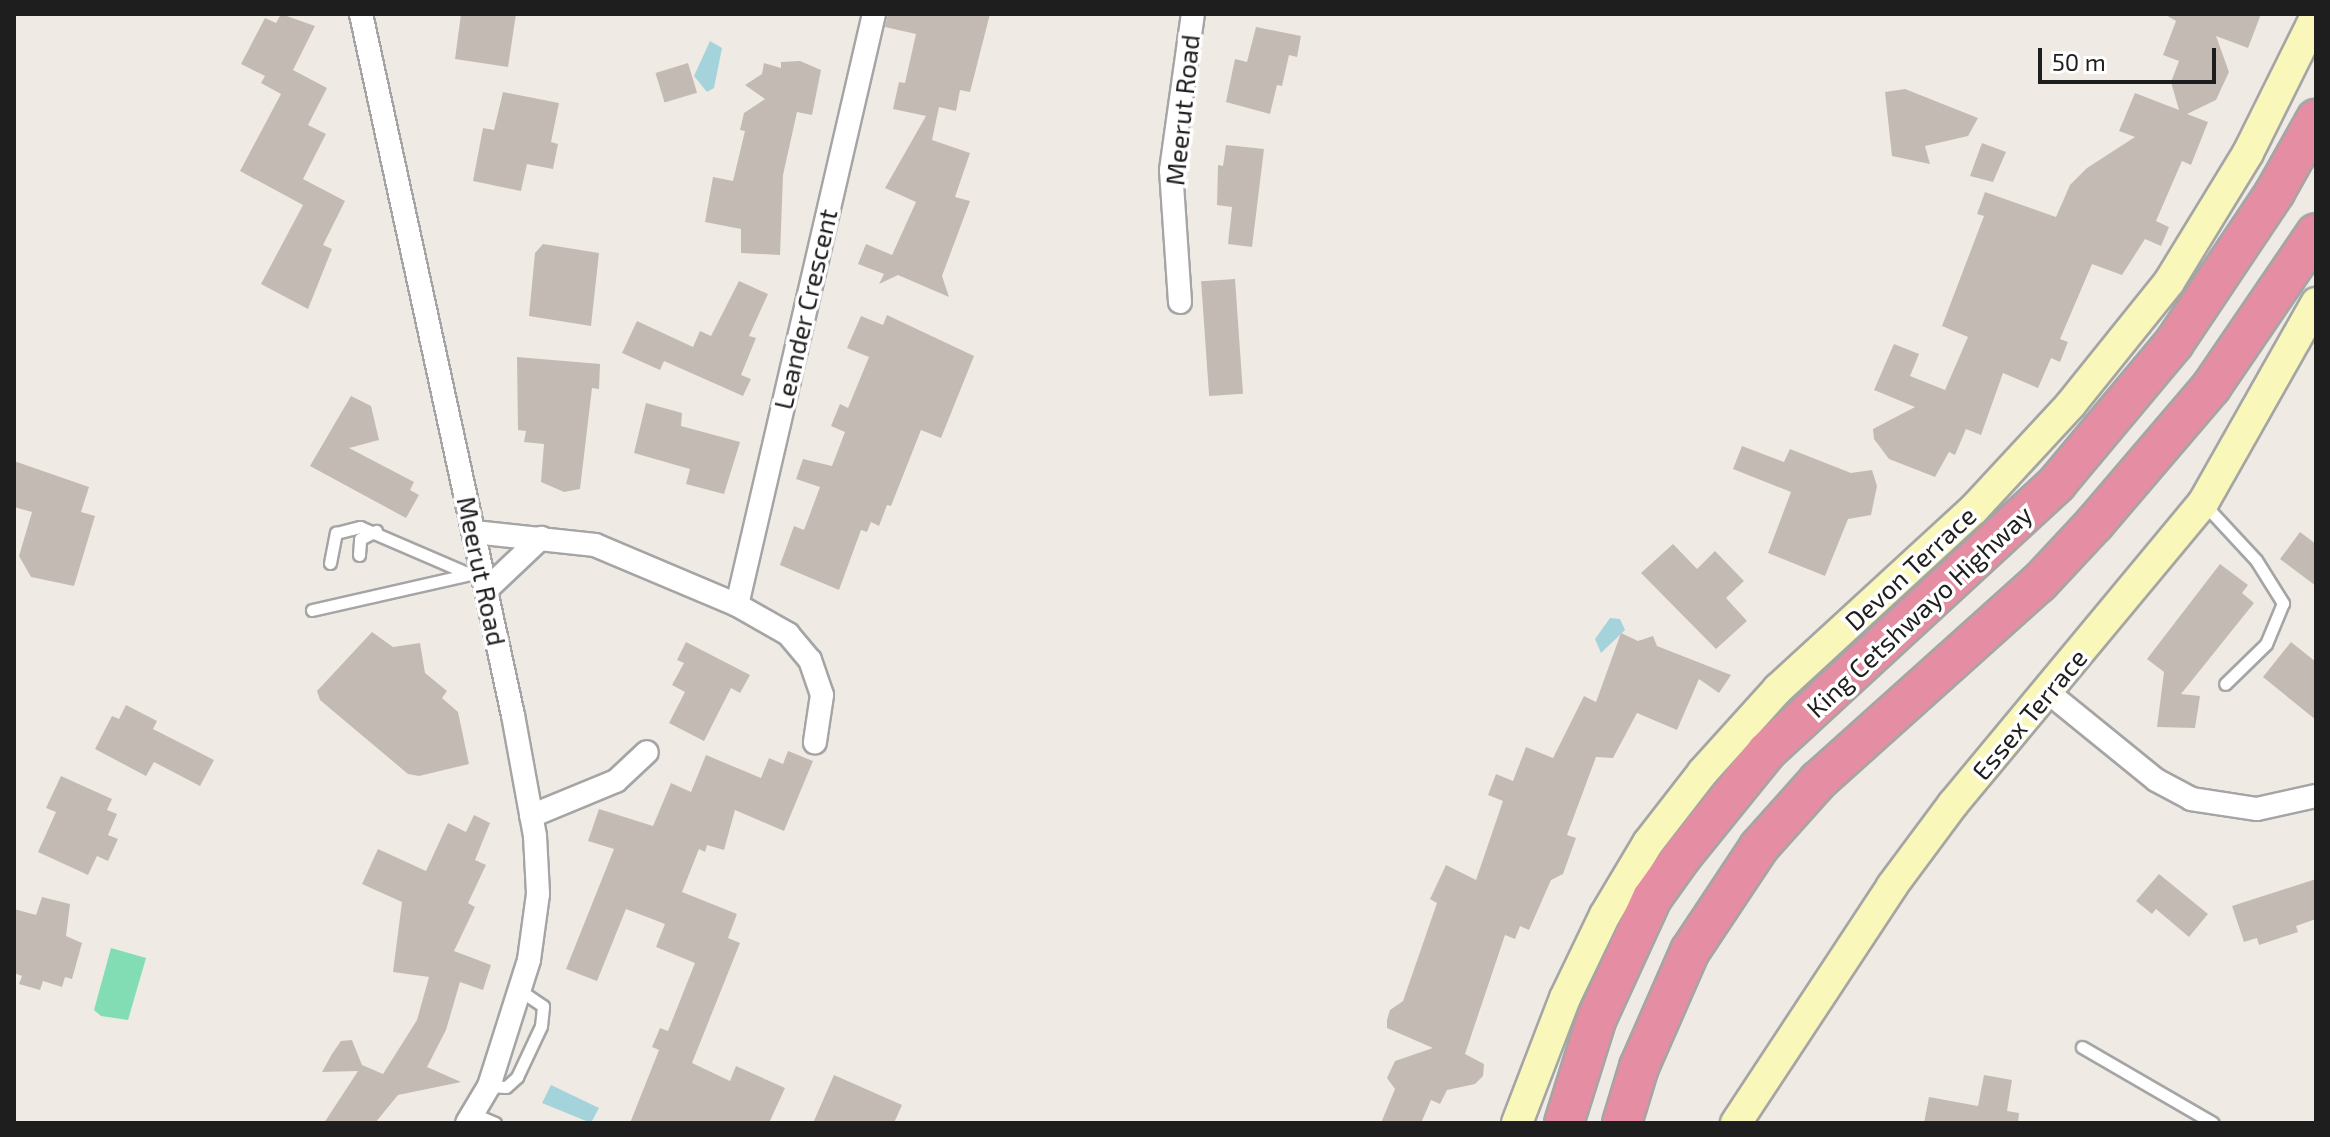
<!DOCTYPE html>
<html>
<head>
<meta charset="utf-8">
<style>
	body { margin:0 }
	#map { position:relative; width:2330px; height:1137px; overflow:hidden; background:#efebe4; font-family:"Exo 2",sans-serif }
	div>[style] { position:absolute }
	.pitch>* { inset:0; background:#83ddb4 }
	.water>* { inset:0; background:#a5d3dc }
	.building>* { inset:0; background:#c4bab4; transform-origin:0 0 }
	.roads { filter:drop-shadow(2px 0 #a5a5a5) drop-shadow(-2px 0 #a5a5a5) drop-shadow(0 2px #a5a5a5) drop-shadow(0 -2px #a5a5a5) }
	.lane>* { height:11px; margin:-5.5px; padding:0 5.5px; transform-origin:5.5px; border-radius:5.5px; background:#fff }
	.street>* { height:22px; margin:-11px; padding:0 11px; transform-origin:11px; border-radius:11px; background:#fff }
	.secondary>* { height:30px; margin:-15px; padding:0 15px; transform-origin:15px; border-radius:15px; background:#f9f7b9 }
	.highway>* { height:38px; margin:-19px; padding:0 19px; transform-origin:19px; border-radius:19px; background:#e58da3 }
	span { translate:-50% -50%; white-space:nowrap; text-align:center; line-height:1.15; -webkit-text-stroke:7px #fff; paint-order:stroke }
	.street-label { font-size:26px; color:#1e1e1e }
	.frame { position:absolute; inset:0; border:16px solid #1e1e1e; pointer-events:none }
	.scale { position:absolute; left:2038px; top:48px; width:178px; height:36px; box-sizing:border-box; border:4px solid #1e1e1e; border-top:0; padding-left:10px; font-size:24px; line-height:28px; white-space:nowrap; color:#1e1e1e; -webkit-text-stroke:6px #fff; paint-order:stroke }
</style>
</head>
<body>
<div id="map">
	<div class="pitch">
		<i style="clip-path:polygon(111px 948px,146px 958px,128px 1020px,101px 1016px,94px 1010px)"></i>
	</div>
	<div class="water">
		<i style="clip-path:polygon(710px 41px,722px 48px,714px 88px,707px 92px,694px 76px)"></i>
		<i style="clip-path:polygon(1610px 618px,1620px 619px,1625px 630px,1601px 653px,1595px 639px)"></i>
		<i style="clip-path:polygon(551px 1085px,599px 1108px,591px 1123px,542px 1103px)"></i>
	</div>
	<div class="building">
		<i style="clip-path:polygon(281px 14px,315px 26px,293px 70px,327px 88px,308px 125px,326px 134px,303px 179px,345px 201px,323px 245px,332px 249px,308px 309px,261px 284px,303px 205px,240px 171px,281px 94px,261px 83px,265px 76px,241px 64px,265px 18px,276px 23px)"></i>
		<i style="clip-path:polygon(461px 14px,516px 14px,508px 67px,455px 59px)"></i>
		<i style="clip-path:polygon(888px 14px,990px 14px,970px 92px,960px 90px,956px 111px,939px 107px,932px 140px,970px 153px,955px 197px,970px 201px,942px 276px,949px 297px,898px 275px,879px 284px,884px 274px,858px 264px,866px 244px,892px 255px,916px 202px,885px 188px,926px 116px,893px 109px,899px 82px,905px 83px,916px 34px,885px 27px)"></i>
		<i style="clip-path:polygon(2164px 14px,2261px 14px,2248px 48px,2216px 36px,2229px 72px,2216px 100px,2187px 114px,2208px 122px,2191px 165px,2182px 161px,2156px 221px,2169px 227px,2161px 246px,2145px 239px,2122px 275px,2092px 264px,2060px 339px,2068px 342px,2060px 362px,2051px 358px,2038px 388px,2003px 373px,1981px 435px,1966px 429px,1955px 455px,1949px 452px,1935px 477px,1889px 459px,1874px 439px,1873px 429px,1915px 407px,1874px 390px,1894px 344px,1919px 354px,1910px 376px,1945px 390px,1968px 337px,1942px 326px,1984px 216px,1977px 214px,1985px 192px,2056px 217px,2070px 185px,2087px 168px,2135px 137px,2119px 131px,2135px 93px,2179px 110px,2171px 82px,2179px 61px,2163px 55px,2176px 21px)"></i>
		<i style="clip-path:polygon(1256px 27px,1301px 36px,1297px 57px,1289px 55px,1282px 86px,1277px 85px,1270px 114px,1226px 102px,1235px 59px,1247px 62px)"></i>
		<i style="clip-path:polygon(800px 61px,821px 70px,812px 115px,797px 112px,783px 175px,780px 255px,741px 253px,741px 229px,705px 222px,713px 177px,733px 181px,745px 131px,740px 130px,744px 113px,765px 99px,745px 85px,762px 74px,764px 63px,781px 68px,781px 62px)"></i>
		<i style="left:688px;top:63px;width:31px;height:34px;rotate:73deg"></i>
		<i style="clip-path:polygon(1905px 89px,1978px 118px,1968px 136px,1925px 146px,1930px 164px,1892px 156px,1885px 92px)"></i>
		<i style="clip-path:polygon(503px 92px,559px 103px,551px 142px,558px 144px,553px 169px,527px 164px,521px 191px,473px 181px,483px 128px,494px 130px)"></i>
		<i style="clip-path:polygon(1982px 143px,2006px 152px,1993px 182px,1970px 176px)"></i>
		<i style="clip-path:polygon(1226px 145px,1264px 149px,1252px 247px,1228px 244px,1232px 207px,1217px 205px,1218px 165px,1223px 166px)"></i>
		<i style="clip-path:polygon(543px 244px,599px 253px,591px 326px,529px 316px,535px 253px)"></i>
		<i style="left:1235px;top:279px;width:115px;height:34px;rotate:86deg"></i>
		<i style="clip-path:polygon(739px 281px,768px 294px,749px 336px,756px 338px,741px 375px,751px 379px,743px 396px,664px 361px,660px 370px,622px 353px,637px 321px,693px 347px,700px 331px,711px 336px)"></i>
		<i style="clip-path:polygon(887px 315px,974px 356px,941px 438px,921px 430px,891px 506px,887px 505px,879px 526px,871px 522px,867px 532px,861px 530px,839px 590px,780px 565px,794px 526px,804px 530px,820px 487px,796px 479px,803px 459px,832px 466px,845px 432px,831px 426px,840px 404px,848px 408px,869px 357px,847px 348px,861px 316px,883px 325px)"></i>
		<i style="clip-path:polygon(517px 357px,600px 364px,599px 389px,592px 388px,580px 489px,564px 492px,541px 482px,544px 444px,524px 442px,526px 431px,518px 430px)"></i>
		<i style="clip-path:polygon(351px 396px,371px 406px,379px 440px,349px 448px,414px 482px,410px 490px,419px 495px,406px 518px,310px 466px)"></i>
		<i style="clip-path:polygon(646px 403px,682px 413px,681px 426px,740px 442px,724px 494px,686px 484px,690px 469px,634px 453px)"></i>
		<i style="clip-path:polygon(1742px 446px,1784px 462px,1790px 449px,1851px 473px,1872px 470px,1877px 486px,1871px 515px,1848px 519px,1825px 576px,1768px 553px,1791px 492px,1733px 469px)"></i>
		<i style="clip-path:polygon(14px 461px,89px 487px,81px 512px,95px 516px,74px 586px,31px 577px,19px 556px,32px 512px,14px 507px)"></i>
		<i style="clip-path:polygon(2300px 532px,2316px 544px,2316px 586px,2280px 559px)"></i>
		<i style="clip-path:polygon(1673px 544px,1697px 569px,1715px 551px,1744px 581px,1726px 598px,1747px 621px,1716px 649px,1641px 573px)"></i>
		<i style="clip-path:polygon(2220px 564px,2248px 585px,2242px 593px,2254px 603px,2181px 694px,2200px 696px,2195px 728px,2157px 727px,2164px 672px,2147px 659px)"></i>
		<i style="clip-path:polygon(372px 632px,393px 647px,420px 643px,425px 673px,447px 691px,442px 698px,458px 712px,469px 764px,419px 776px,408px 774px,320px 700px,317px 691px)"></i>
		<i style="clip-path:polygon(1621px 633px,1638px 641px,1653px 636px,1657px 646px,1731px 675px,1719px 693px,1699px 679px,1677px 730px,1637px 713px,1613px 758px,1596px 757px,1567px 835px,1576px 838px,1563px 874px,1551px 880px,1529px 930px,1520px 926px,1515px 939px,1505px 935px,1465px 1054px,1484px 1064px,1483px 1076px,1475px 1084px,1447px 1090px,1440px 1104px,1431px 1100px,1421px 1123px,1381px 1123px,1395px 1089px,1387px 1078px,1395px 1061px,1433px 1048px,1387px 1028px,1387px 1020px,1390px 1010px,1403px 1001px,1437px 903px,1430px 899px,1446px 865px,1476px 880px,1503px 801px,1488px 795px,1496px 774px,1513px 781px,1526px 747px,1553px 758px,1584px 696px,1596px 702px)"></i>
		<i style="clip-path:polygon(686px 642px,750px 675px,740px 693px,731px 688px,704px 741px,669px 723px,685px 692px,672px 685px,684px 663px,677px 660px)"></i>
		<i style="clip-path:polygon(2291px 642px,2316px 662px,2316px 720px,2263px 677px)"></i>
		<i style="clip-path:polygon(126px 705px,157px 721px,153px 729px,214px 760px,200px 786px,154px 762px,146px 776px,95px 749px,112px 716px,119px 719px)"></i>
		<i style="clip-path:polygon(788px 751px,813px 761px,784px 831px,735px 810px,724px 850px,707px 845px,705px 852px,699px 849px,682px 892px,737px 914px,728px 938px,740px 943px,692px 1063px,730px 1081px,736px 1066px,785px 1088px,769px 1123px,630px 1123px,659px 1050px,652px 1047px,660px 1028px,668px 1031px,695px 963px,656px 947px,665px 924px,626px 909px,597px 981px,566px 969px,614px 849px,588px 841px,599px 809px,653px 826px,671px 783px,691px 792px,706px 755px,761px 778px,769px 758px,783px 764px)"></i>
		<i style="clip-path:polygon(61px 776px,112px 799px,107px 810px,117px 814px,108px 835px,118px 839px,108px 861px,97px 856px,88px 875px,38px 852px,56px 812px,46px 808px)"></i>
		<i style="clip-path:polygon(474px 815px,490px 823px,475px 860px,486px 865px,468px 903px,475px 907px,454px 951px,491px 965px,483px 990px,460px 982px,446px 1030px,427px 1067px,461px 1082px,398px 1095px,375px 1123px,324px 1123px,358px 1071px,322px 1072px,332px 1054px,341px 1041px,352px 1040px,362px 1065px,383px 1074px,417px 1020px,429px 977px,393px 972px,402px 902px,362px 884px,378px 849px,426px 871px,448px 823px,466px 832px)"></i>
		<i style="clip-path:polygon(2159px 874px,2208px 914px,2189px 937px,2156px 909px,2152px 914px,2136px 901px)"></i>
		<i style="clip-path:polygon(2316px 879px,2316px 919px,2296px 926px,2298px 932px,2259px 945px,2257px 938px,2244px 942px,2232px 906px)"></i>
		<i style="clip-path:polygon(42px 897px,70px 904px,66px 936px,82px 943px,72px 979px,65px 977px,62px 987px,43px 981px,40px 990px,19px 984px,22px 976px,14px 973px,14px 909px,36px 915px)"></i>
		<i style="clip-path:polygon(834px 1075px,902px 1105px,894px 1123px,813px 1123px)"></i>
		<i style="clip-path:polygon(1984px 1075px,2012px 1080px,2007px 1111px,2019px 1113px,2018px 1123px,1924px 1123px,1929px 1097px,1978px 1106px)"></i>
	</div>
	<div class="roads">
		<div class="lane">
			<i style="left:2204px;top:504px;width:76px;rotate:47.1deg"></i>
			<i style="left:2256px;top:560px;width:51px;rotate:57.9deg"></i>
			<i style="left:2283px;top:603px;width:44px;rotate:112.5deg"></i>
			<i style="left:2266px;top:644px;width:57px;rotate:135.7deg"></i>
			<i style="left:359px;top:555px;width:16px;rotate:-86deg"></i>
			<i style="left:360px;top:539px;width:18px;rotate:-27deg"></i>
			<i style="left:330px;top:563px;width:31px;rotate:-79deg"></i>
			<i style="left:336px;top:533px;width:25px;rotate:-14deg"></i>
			<i style="left:360px;top:527px;width:119px;rotate:23.3deg"></i>
			<i style="left:312px;top:610px;width:162px;rotate:-12.8deg"></i>
			<i style="left:2082px;top:1047px;width:151px;rotate:30.1deg"></i>
			<i style="left:489px;top:1086px;width:17px;rotate:3deg"></i>
			<i style="left:506px;top:1087px;width:15px;rotate:-42deg"></i>
			<i style="left:517px;top:1077px;width:56px;rotate:-64.8deg"></i>
			<i style="left:541px;top:1026px;width:20px;rotate:-84deg"></i>
			<i style="left:543px;top:1006px;width:27px;rotate:-146deg"></i>
			<i style="left:474px;top:1114px;width:23px;rotate:23deg"></i>
		</div>
		<div class="street">
			<i style="left:361px;top:14px;width:717px;rotate:77.77deg"></i>
			<i style="left:513px;top:715px;width:123px;rotate:79.7deg"></i>
			<i style="left:535px;top:836px;width:58px;rotate:87deg"></i>
			<i style="left:538px;top:894px;width:67px;rotate:97.8deg"></i>
			<i style="left:529px;top:960px;width:132px;rotate:107.6deg"></i>
			<i style="left:489px;top:1086px;width:43px;rotate:120.7deg"></i>
			<i style="left:1180px;top:302px;width:132px;rotate:-93.9deg"></i>
			<i style="left:1171px;top:170px;width:158px;rotate:-82deg"></i>
			<i style="left:474px;top:532px;width:122px;rotate:6.1deg"></i>
			<i style="left:595px;top:545px;width:154px;rotate:22.9deg"></i>
			<i style="left:737px;top:605px;width:59px;rotate:29.6deg"></i>
			<i style="left:788px;top:634px;width:34px;rotate:50deg"></i>
			<i style="left:810px;top:660px;width:37px;rotate:71deg"></i>
			<i style="left:822px;top:695px;width:48px;rotate:98.5deg"></i>
			<i style="left:486px;top:590px;width:76px;rotate:-43.4deg"></i>
			<i style="left:737px;top:605px;width:607px;rotate:-76.95deg"></i>
			<i style="left:2049px;top:693px;width:138px;rotate:39.1deg"></i>
			<i style="left:2156px;top:780px;width:40px;rotate:28deg"></i>
			<i style="left:2191px;top:799px;width:67px;rotate:8.6deg"></i>
			<i style="left:2257px;top:809px;width:60px;rotate:-12.4deg"></i>
			<i style="left:531px;top:816px;width:92px;rotate:-22.4deg"></i>
			<i style="left:616px;top:781px;width:42px;rotate:-43.1deg"></i>
		</div>
		<div class="secondary">
			<i style="left:1517px;top:1123px;width:134px;rotate:-69deg"></i>
			<i style="left:1565px;top:998px;width:92px;rotate:-64.3deg"></i>
			<i style="left:1605px;top:915px;width:84px;rotate:-59.2deg"></i>
			<i style="left:1648px;top:843px;width:90px;rotate:-52.2deg"></i>
			<i style="left:1703px;top:772px;width:112px;rotate:-47.9deg"></i>
			<i style="left:1778px;top:689px;width:265px;rotate:-42.6deg"></i>
			<i style="left:1973px;top:510px;width:144px;rotate:-47.2deg"></i>
			<i style="left:2071px;top:404px;width:156px;rotate:-51.2deg"></i>
			<i style="left:2169px;top:282px;width:151px;rotate:-58.5deg"></i>
			<i style="left:2248px;top:153px;width:153px;rotate:-63.6deg"></i>
			<i style="left:1736px;top:1123px;width:284px;rotate:-56.6deg"></i>
			<i style="left:1892px;top:886px;width:102px;rotate:-53.4deg"></i>
			<i style="left:1953px;top:804px;width:391px;rotate:-50.3deg"></i>
			<i style="left:2203px;top:503px;width:230px;rotate:-60.5deg"></i>
		</div>
		<div class="highway">
			<i style="left:1564px;top:1123px;width:110px;rotate:-72.6deg"></i>
			<i style="left:1597px;top:1018px;width:132px;rotate:-65.4deg"></i>
			<i style="left:1652px;top:898px;width:52px;rotate:-54.5deg"></i>
			<i style="left:1682px;top:856px;width:135px;rotate:-51deg"></i>
			<i style="left:1767px;top:751px;width:395px;rotate:-42.7deg"></i>
			<i style="left:2057px;top:483px;width:182px;rotate:-50.1deg"></i>
			<i style="left:2174px;top:343px;width:182px;rotate:-56.2deg"></i>
			<i style="left:2275px;top:192px;width:84px;rotate:-60.7deg"></i>
			<i style="left:1622px;top:1123px;width:59px;rotate:-73.1deg"></i>
			<i style="left:1639px;top:1067px;width:127px;rotate:-66.3deg"></i>
			<i style="left:1690px;top:951px;width:125px;rotate:-56.4deg"></i>
			<i style="left:1759px;top:847px;width:89px;rotate:-48.2deg"></i>
			<i style="left:1818px;top:781px;width:297px;rotate:-41.9deg"></i>
			<i style="left:2039px;top:583px;width:82px;rotate:-47deg"></i>
			<i style="left:2095px;top:523px;width:179px;rotate:-49.5deg"></i>
			<i style="left:2211px;top:387px;width:186px;rotate:-55.7deg"></i>
		</div>
	</div>
	<div class="street-label">
		<span style="left:1182px;top:110px;rotate:-84deg">Meerut Road</span>
		<span style="left:805px;top:309px;rotate:-77deg">Leander Crescent</span>
		<span style="left:1910px;top:568px;rotate:-43deg">Devon Terrace</span>
		<span style="left:482px;top:571px;rotate:78deg">Meerut Road</span>
		<span style="left:1919px;top:611px;rotate:-43deg">King Cetshwayo Highway</span>
		<span style="left:2029px;top:714px;rotate:-50deg">Essex Terrace</span>
	</div>
	<div class="frame"></div>
	<div class="scale">50 m</div>
</div>
</body>
</html>
